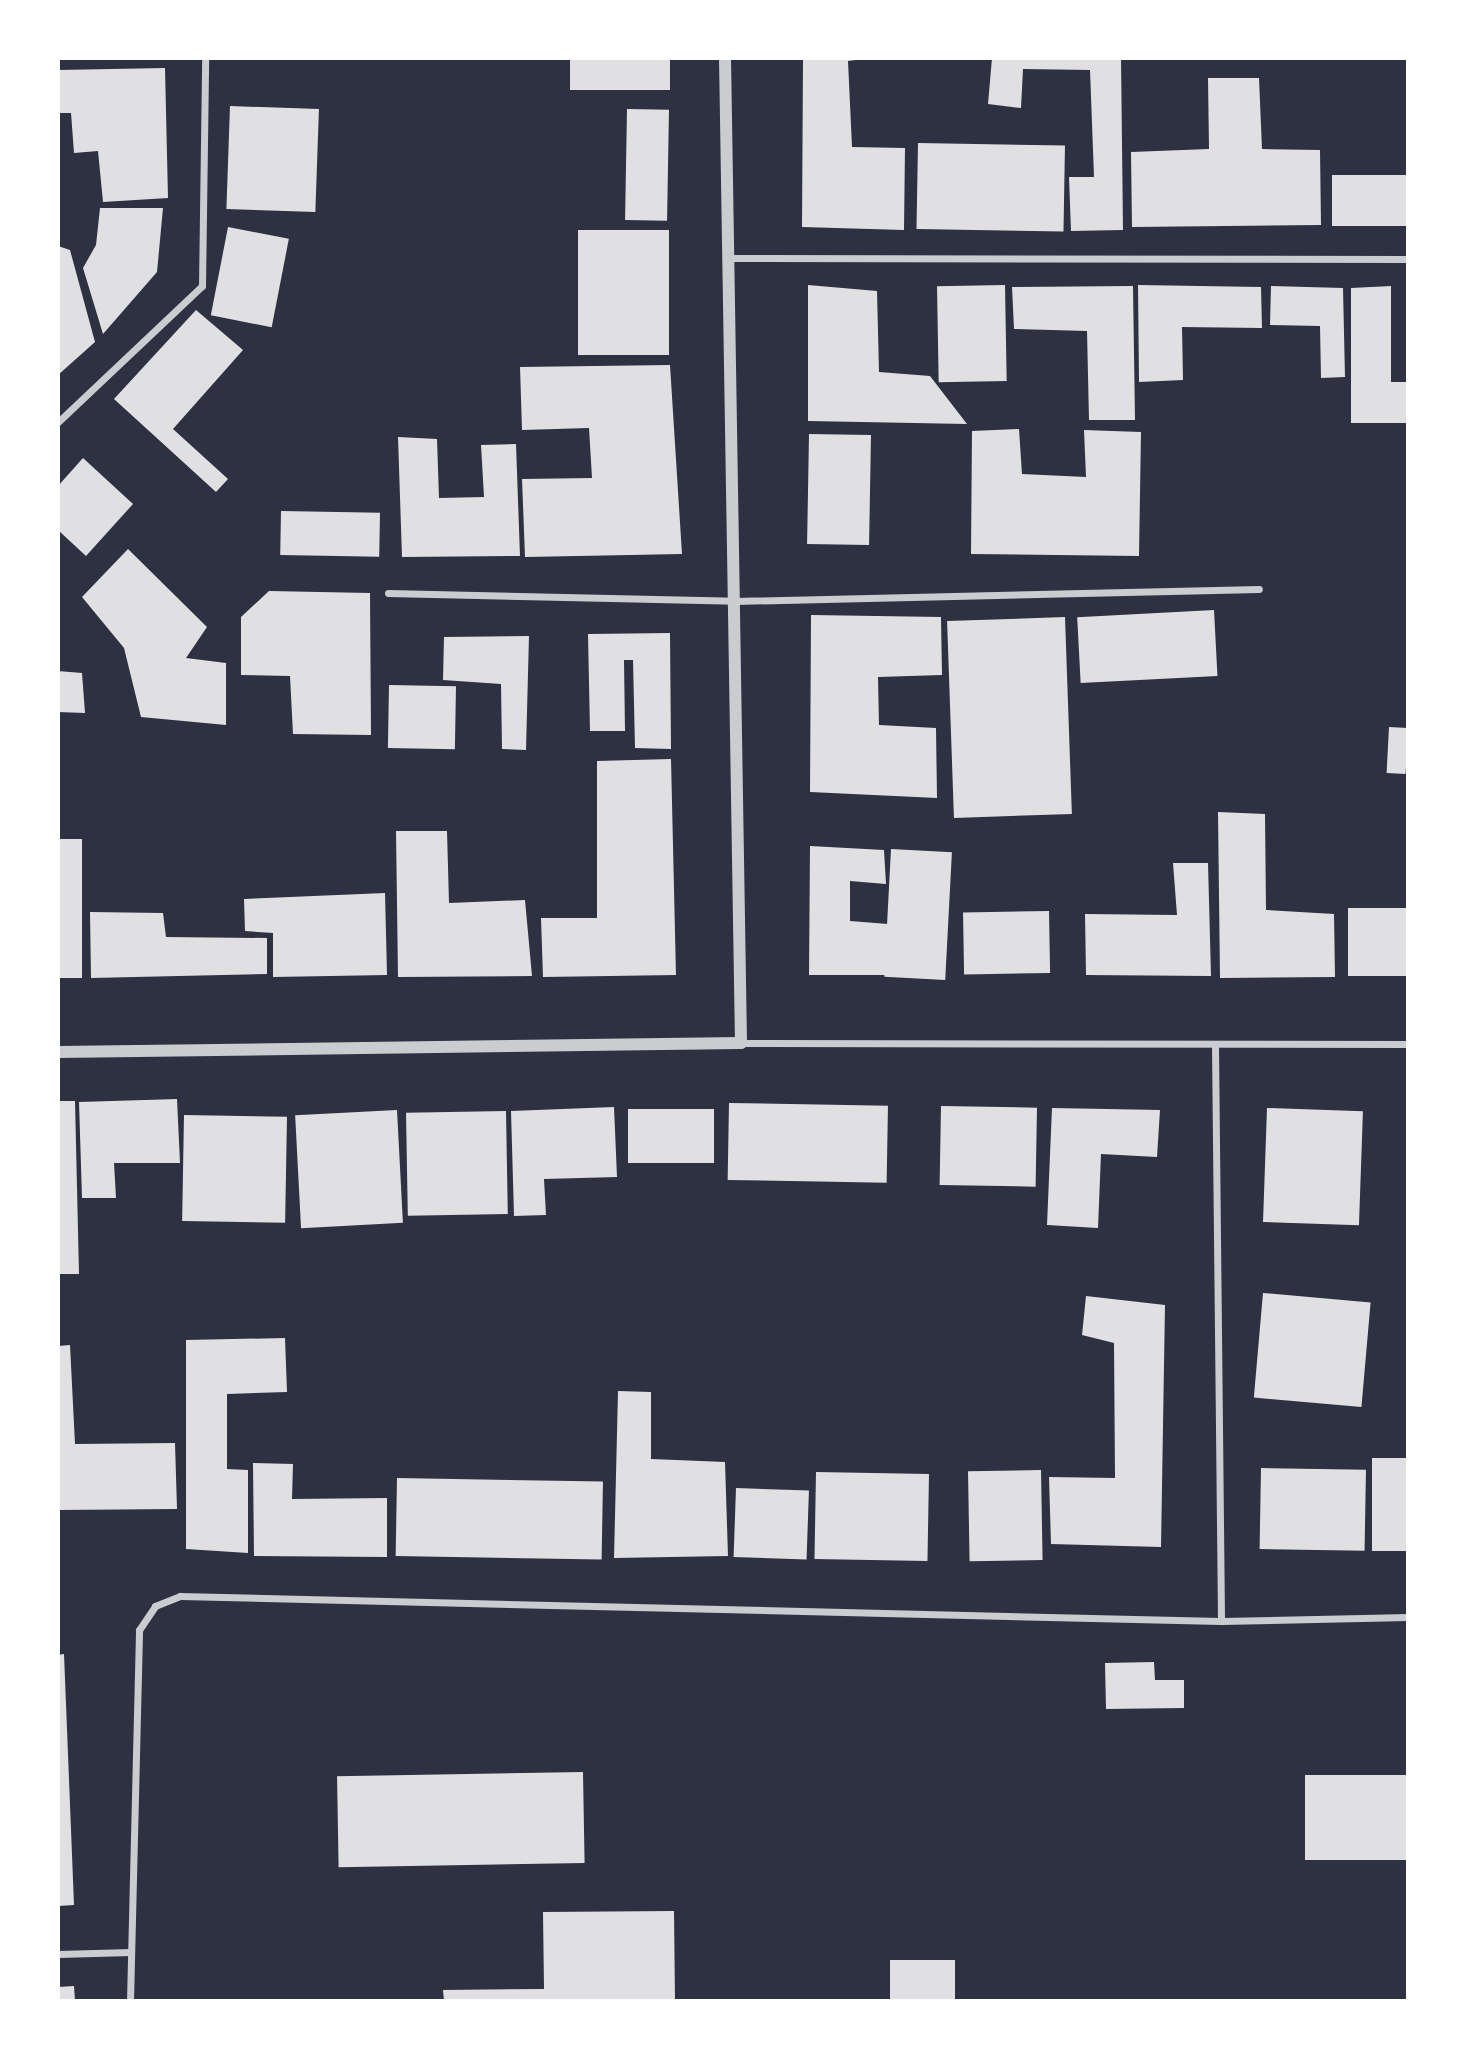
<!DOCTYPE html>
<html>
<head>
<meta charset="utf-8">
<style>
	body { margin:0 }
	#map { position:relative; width:1466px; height:2059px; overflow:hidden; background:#2d3142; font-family:"PT Serif",serif }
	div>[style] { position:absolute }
	.building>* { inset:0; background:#e0e0e3; transform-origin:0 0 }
	.minor>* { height:7px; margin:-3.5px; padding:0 3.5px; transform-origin:3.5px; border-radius:3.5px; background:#caccd0 }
	.tertiary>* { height:12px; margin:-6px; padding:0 6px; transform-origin:6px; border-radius:6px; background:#caccd0 }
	span { translate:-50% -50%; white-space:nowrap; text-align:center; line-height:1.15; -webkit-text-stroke:5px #fff; paint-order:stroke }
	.frame { position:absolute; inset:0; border:60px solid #fff; pointer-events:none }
</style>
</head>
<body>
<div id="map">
	<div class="building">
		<i style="left:570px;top:58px;width:100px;height:32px"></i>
		<i style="clip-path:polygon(803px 58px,870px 58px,848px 61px,852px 147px,905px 148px,904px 230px,802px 227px)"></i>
		<i style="clip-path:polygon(992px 58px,1121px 58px,1123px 230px,1071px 231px,1069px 177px,1094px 177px,1090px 70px,1023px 69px,1021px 108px,988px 104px)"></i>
		<i style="clip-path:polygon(165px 68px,168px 198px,103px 202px,98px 151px,74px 153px,71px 113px,58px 113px,58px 70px)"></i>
		<i style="clip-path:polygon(1208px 78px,1259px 78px,1262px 149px,1320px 150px,1321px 225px,1132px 227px,1131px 152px,1209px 149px)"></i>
		<i style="left:230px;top:106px;width:89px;height:103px;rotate:2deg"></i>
		<i style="left:627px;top:109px;width:42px;height:111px;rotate:1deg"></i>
		<i style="left:918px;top:143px;width:147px;height:86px;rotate:1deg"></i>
		<i style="left:1332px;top:175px;width:76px;height:51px"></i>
		<i style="clip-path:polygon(100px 208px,163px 208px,157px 272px,103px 334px,83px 268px,96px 245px)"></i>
		<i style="left:228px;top:227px;width:62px;height:90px;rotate:11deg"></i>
		<i style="left:669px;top:230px;width:125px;height:91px;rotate:90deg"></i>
		<i style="clip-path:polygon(58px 246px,70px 250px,95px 342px,58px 375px)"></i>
		<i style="clip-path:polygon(808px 285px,877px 291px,879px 372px,930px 376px,967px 424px,808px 421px)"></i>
		<i style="left:1005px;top:285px;width:96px;height:68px;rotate:89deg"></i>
		<i style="clip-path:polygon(1138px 285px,1261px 287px,1262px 328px,1182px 327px,1183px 380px,1139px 382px)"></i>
		<i style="clip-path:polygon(1133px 286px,1135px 420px,1089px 420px,1087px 331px,1014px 329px,1012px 287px)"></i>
		<i style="clip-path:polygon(1271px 286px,1343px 288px,1345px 377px,1321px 378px,1320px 326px,1270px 325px)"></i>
		<i style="clip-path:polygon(1391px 286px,1391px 382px,1408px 382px,1408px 423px,1351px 423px,1351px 288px)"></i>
		<i style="clip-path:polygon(196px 310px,243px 350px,173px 429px,228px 479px,216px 492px,114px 399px)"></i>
		<i style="clip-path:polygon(670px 365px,682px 554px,525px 557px,522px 479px,592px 478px,589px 428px,522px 430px,520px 367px)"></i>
		<i style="clip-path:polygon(1019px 429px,1022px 474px,1086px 477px,1084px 430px,1141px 432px,1139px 556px,971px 554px,972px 431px)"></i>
		<i style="left:809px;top:434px;width:62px;height:110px;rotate:1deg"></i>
		<i style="clip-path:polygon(398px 437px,437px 439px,439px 498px,484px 497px,481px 445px,516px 444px,520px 556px,402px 557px)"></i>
		<i style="clip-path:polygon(83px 458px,133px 504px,86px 556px,58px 530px,58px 486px)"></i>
		<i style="left:281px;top:511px;width:99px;height:44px;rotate:1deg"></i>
		<i style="clip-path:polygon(128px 549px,207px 627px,186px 658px,226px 663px,226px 725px,141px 717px,124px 648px,82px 597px)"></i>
		<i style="clip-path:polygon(269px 591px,370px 593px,371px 735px,293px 734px,290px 676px,241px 675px,241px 617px)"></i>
		<i style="left:1214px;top:610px;width:66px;height:137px;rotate:87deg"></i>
		<i style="clip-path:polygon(811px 615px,941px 617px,942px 675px,878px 677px,879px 725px,936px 728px,937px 798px,810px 792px)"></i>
		<i style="left:1065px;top:617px;width:197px;height:118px;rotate:88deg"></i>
		<i style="clip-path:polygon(670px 633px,671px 749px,635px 748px,633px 660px,624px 660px,625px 731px,590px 731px,588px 634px)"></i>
		<i style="clip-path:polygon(529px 636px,526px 750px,502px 749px,501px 684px,443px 680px,444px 637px)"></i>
		<i style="clip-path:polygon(58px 671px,82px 673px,85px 713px,58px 712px)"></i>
		<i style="left:389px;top:685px;width:67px;height:63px;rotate:1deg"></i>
		<i style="left:1389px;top:727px;width:19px;height:46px;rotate:3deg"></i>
		<i style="clip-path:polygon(671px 759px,676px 975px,543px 977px,541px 918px,597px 918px,597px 761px)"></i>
		<i style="clip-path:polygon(1218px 812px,1265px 814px,1266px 910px,1334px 914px,1335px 977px,1220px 978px)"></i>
		<i style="clip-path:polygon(396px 831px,447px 831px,449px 903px,525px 900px,532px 976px,398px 977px)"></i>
		<i style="left:82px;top:839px;width:139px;height:24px;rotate:90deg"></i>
		<i style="clip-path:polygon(810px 846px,884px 850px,886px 884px,850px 881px,850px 921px,888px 924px,888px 975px,809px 975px)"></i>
		<i style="left:891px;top:849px;width:61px;height:128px;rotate:3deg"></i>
		<i style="clip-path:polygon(1173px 863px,1208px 863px,1211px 976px,1086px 975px,1085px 914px,1177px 915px)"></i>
		<i style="clip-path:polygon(385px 893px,387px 975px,273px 977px,273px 933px,245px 931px,244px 899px)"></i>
		<i style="left:1348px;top:908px;width:60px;height:68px"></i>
		<i style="left:1049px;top:911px;width:62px;height:86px;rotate:89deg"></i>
		<i style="clip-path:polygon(90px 912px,163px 913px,166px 937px,267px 938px,267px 974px,91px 978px)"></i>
		<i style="clip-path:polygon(177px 1099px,180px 1163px,114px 1163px,116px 1198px,82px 1198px,79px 1102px)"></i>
		<i style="clip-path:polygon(58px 1101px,75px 1101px,79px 1274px,58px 1274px)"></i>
		<i style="left:729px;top:1103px;width:159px;height:77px;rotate:1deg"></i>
		<i style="left:941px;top:1106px;width:96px;height:79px;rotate:1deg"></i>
		<i style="clip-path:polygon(614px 1107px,617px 1177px,544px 1179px,546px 1215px,514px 1216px,511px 1111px)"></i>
		<i style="clip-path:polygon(1052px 1108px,1160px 1110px,1157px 1157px,1101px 1154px,1098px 1228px,1047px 1225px)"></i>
		<i style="left:1267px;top:1108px;width:96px;height:114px;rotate:2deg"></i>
		<i style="left:628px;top:1109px;width:86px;height:54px"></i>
		<i style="left:397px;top:1110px;width:113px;height:102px;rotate:87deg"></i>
		<i style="left:506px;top:1111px;width:103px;height:100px;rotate:89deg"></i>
		<i style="left:184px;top:1115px;width:103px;height:106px;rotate:1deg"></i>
		<i style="left:1263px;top:1293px;width:108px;height:105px;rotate:5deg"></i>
		<i style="clip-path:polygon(1086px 1296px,1165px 1305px,1161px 1547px,1051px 1544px,1049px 1477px,1115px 1478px,1114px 1343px,1082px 1335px)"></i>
		<i style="clip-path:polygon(285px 1338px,287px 1392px,227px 1394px,227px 1469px,248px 1470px,248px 1553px,186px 1549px,186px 1340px)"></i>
		<i style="clip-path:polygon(70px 1345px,75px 1444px,175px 1443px,177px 1509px,58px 1510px,58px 1346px)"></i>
		<i style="clip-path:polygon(618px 1391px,651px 1392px,651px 1459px,725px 1462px,728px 1556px,614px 1558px)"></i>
		<i style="left:1372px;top:1458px;width:36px;height:93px"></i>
		<i style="clip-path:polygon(253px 1463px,293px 1464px,292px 1499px,387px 1498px,387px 1557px,254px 1556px)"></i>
		<i style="left:1261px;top:1468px;width:105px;height:81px;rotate:1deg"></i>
		<i style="left:1041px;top:1470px;width:90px;height:73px;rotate:89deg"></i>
		<i style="left:816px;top:1472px;width:113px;height:87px;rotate:1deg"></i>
		<i style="left:397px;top:1478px;width:206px;height:78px;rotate:1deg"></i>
		<i style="left:736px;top:1488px;width:73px;height:69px;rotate:2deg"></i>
		<i style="clip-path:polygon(64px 1654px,74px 1905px,58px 1906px,58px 1655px)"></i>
		<i style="clip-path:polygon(1154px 1662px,1155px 1680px,1184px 1680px,1184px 1708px,1106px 1709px,1105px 1663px)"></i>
		<i style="left:583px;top:1772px;width:91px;height:246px;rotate:89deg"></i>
		<i style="left:1305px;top:1775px;width:103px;height:85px"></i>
		<i style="clip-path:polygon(674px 1911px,675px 2001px,444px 2001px,443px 1990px,544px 1989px,543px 1912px)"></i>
		<i style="left:890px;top:1960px;width:65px;height:41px"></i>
		<i style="left:74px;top:1986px;width:15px;height:16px;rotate:86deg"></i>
	</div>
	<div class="minor">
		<i style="left:728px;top:258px;width:680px;rotate:0.08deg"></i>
		<i style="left:58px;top:422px;width:198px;rotate:-43.4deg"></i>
		<i style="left:202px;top:286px;width:228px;rotate:-89.2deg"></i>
		<i style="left:388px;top:593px;width:347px;rotate:1.3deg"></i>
		<i style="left:735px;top:601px;width:524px;rotate:-1.31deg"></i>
		<i style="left:741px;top:1043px;width:667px;rotate:0.09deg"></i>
		<i style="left:1215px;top:1046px;width:575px;rotate:89.4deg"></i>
		<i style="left:58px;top:1954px;width:73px;rotate:-1.6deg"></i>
		<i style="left:130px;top:2001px;width:371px;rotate:-88.6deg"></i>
		<i style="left:139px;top:1630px;width:29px;rotate:-56deg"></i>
		<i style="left:155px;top:1606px;width:27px;rotate:-22deg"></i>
		<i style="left:180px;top:1596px;width:1041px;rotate:1.38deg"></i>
		<i style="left:1221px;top:1621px;width:187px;rotate:-1.2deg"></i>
	</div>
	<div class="tertiary">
		<i style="left:58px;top:1052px;width:683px;rotate:-0.75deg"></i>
		<i style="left:741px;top:1043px;width:985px;rotate:-90.93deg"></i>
	</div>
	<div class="frame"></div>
</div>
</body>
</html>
